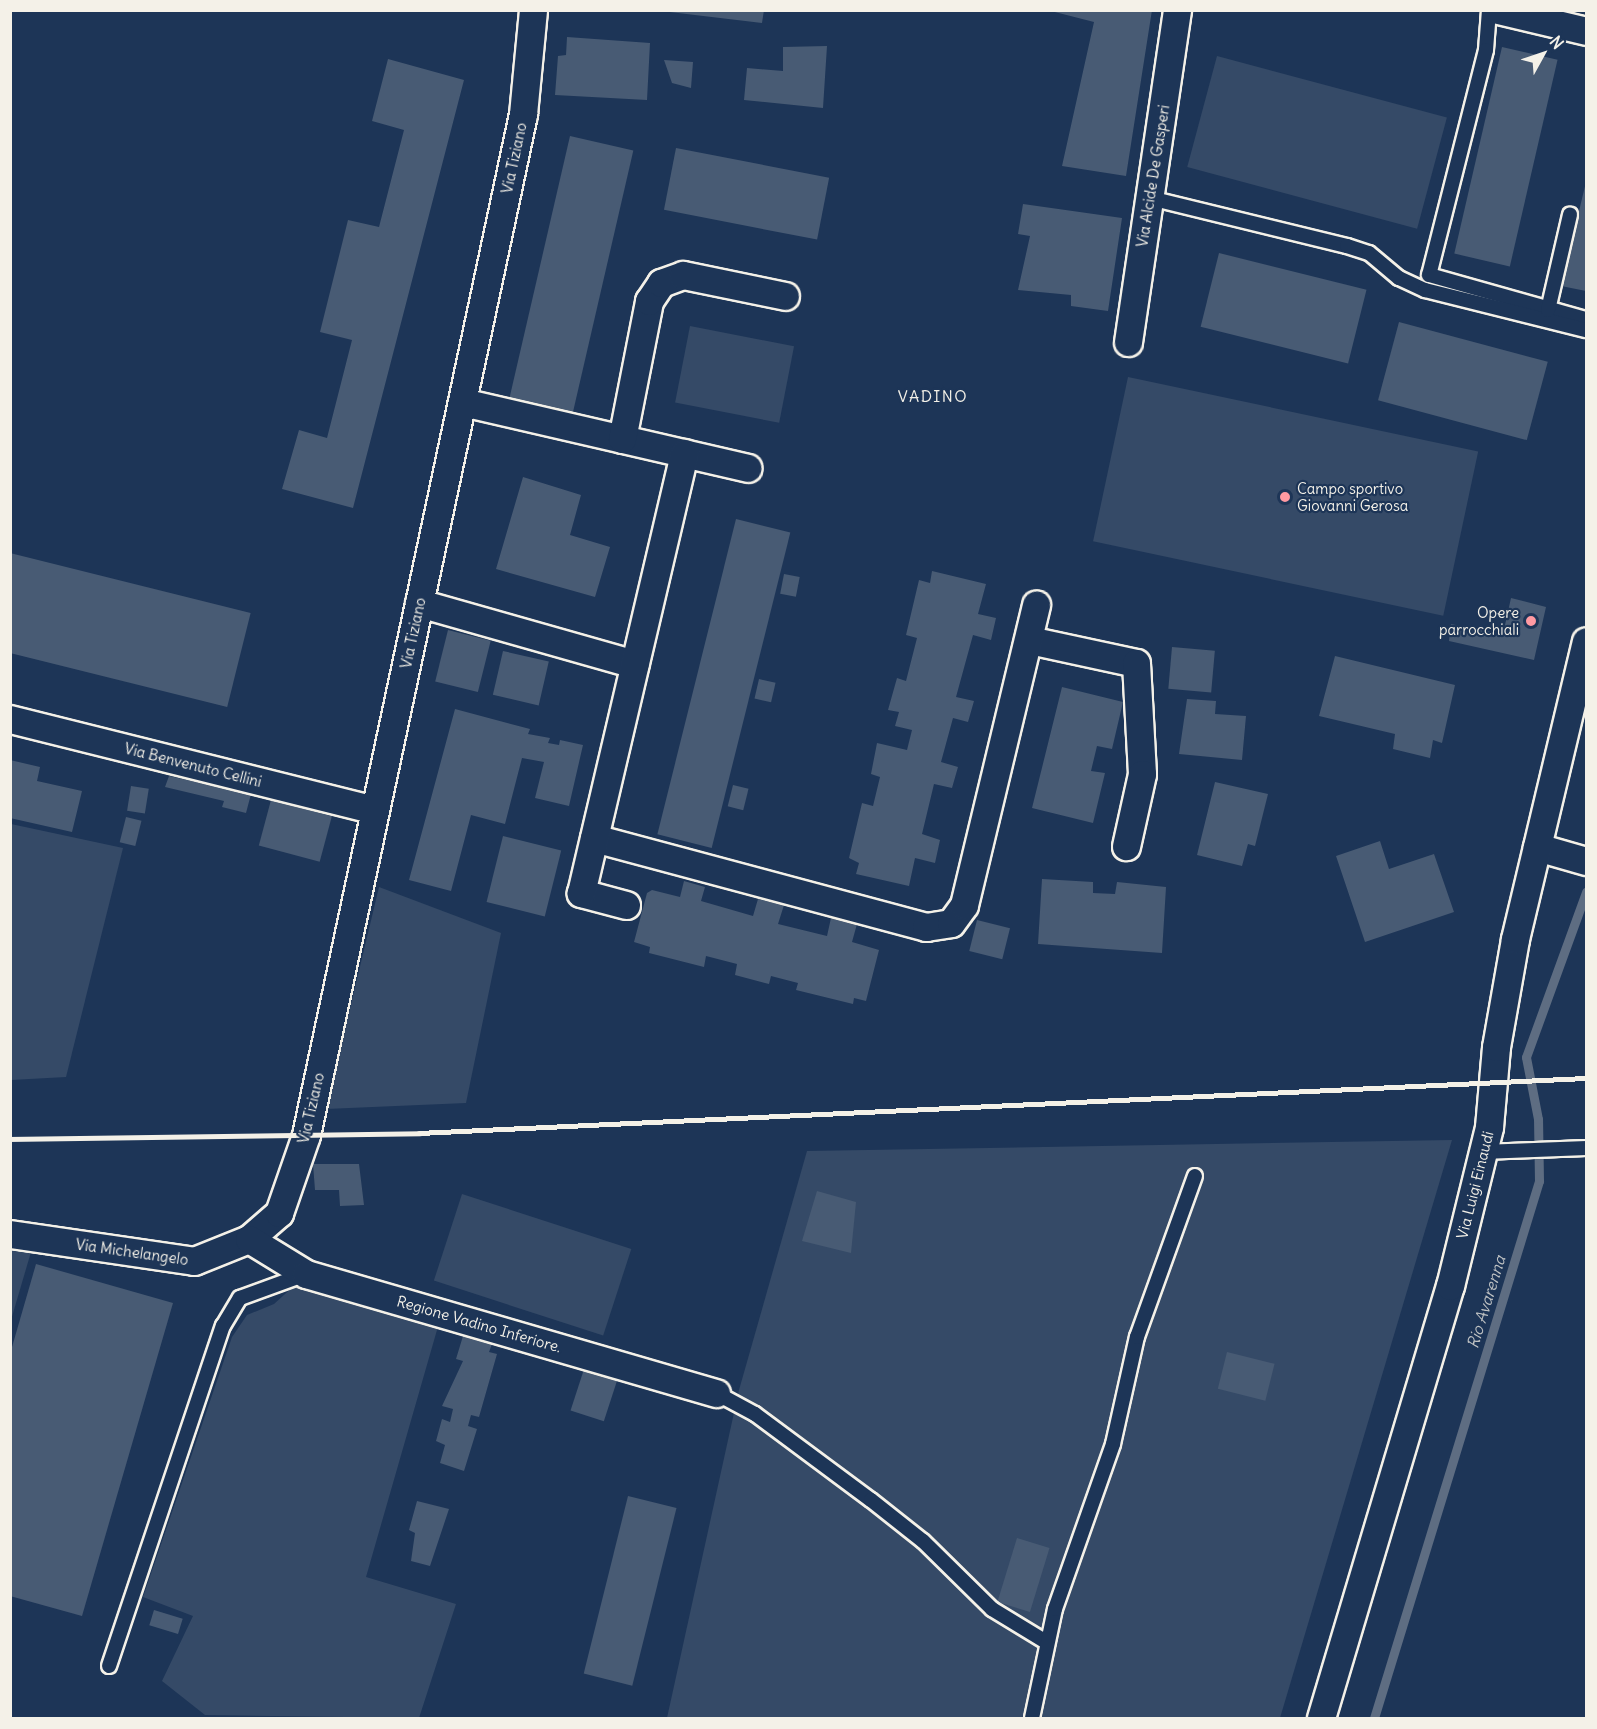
<!DOCTYPE html>
<html>
<head>
<meta charset="utf-8">
<style>
	body { margin:0 }
	#map { position:relative; width:1597px; height:1729px; overflow:hidden; background:#1d3557; font-family:Delius,sans-serif }
	div>[style] { position:absolute }
	.green>* { inset:0; background:#354a67; transform-origin:0 0 }
	.stream>* { height:9px; margin:-4.5px; padding:0 4.5px; transform-origin:4.5px; border-radius:4.5px; background:#5e6d82 }
	.building>* { inset:0; background:#485b74; transform-origin:0 0 }
	.roads { filter:drop-shadow(2px 0 #f4f1e8) drop-shadow(-2px 0 #f4f1e8) drop-shadow(0 2px #f4f1e8) drop-shadow(0 -2px #f4f1e8) }
	.service>* { height:14px; margin:-7px; padding:0 7px; transform-origin:7px; border-radius:7px; background:#1d3557 }
	.minor>* { height:27px; margin:-13.5px; padding:0 13.5px; transform-origin:13.5px; border-radius:13.5px; background:#1d3557 }
	.rail>* { height:4.5px; margin:-2.25px; padding:0 2.25px; transform-origin:2.25px; border-radius:2.25px; background:#f4f1e8 }
	.dots>* { width:16px; height:16px; translate:-50% -50%; box-sizing:border-box; border:3px solid #1d3557; border-radius:50% }
	span { translate:-50% -50%; white-space:nowrap; text-align:center; line-height:1.15; -webkit-text-stroke:4.5px #1d3557; paint-order:stroke }
	.street-label { font-size:15px; color:#f4f1e8 }
	.poi-label { font-size:15px; color:#f4f1e8 }
	.left { translate:0 -50%; text-align:left }
	.right { translate:-100% -50%; text-align:right }
	.neighbourhood-label { font-size:16px; color:#f4f1e8; letter-spacing:1.5px }
	.water-label { font-size:16px; color:#c0c3c4; font-style:italic }
	.frame { position:absolute; inset:0; border:12px solid #f4f1e8; pointer-events:none }
	.north { position:absolute; left:1513px; top:24px; width:60px; height:60px; -webkit-text-stroke:4px #1d3557; paint-order:stroke; rotate:50deg; font-size:16px; font-weight:700; line-height:24px; text-align:center; color:#f4f1e8 }
	.north::after { content:''; display:block; margin:auto; width:21px; height:27px; background:#f4f1e8; clip-path:polygon(50% 0,100% 100%,50% 72%,0 100%) }
</style>
</head>
<body>
<div id="map">
	<div class="green">
		<i style="left:1217px;top:56px;width:238px;height:115px;rotate:15deg"></i>
		<i style="left:690px;top:326px;width:106px;height:78px;rotate:11deg"></i>
		<i style="left:1128px;top:377px;width:358px;height:168px;rotate:12deg"></i>
		<i style="clip-path:polygon(11px 824px,123px 848px,66px 1077px,11px 1080px)"></i>
		<i style="clip-path:polygon(379px 887px,501px 933px,466px 1103px,326px 1109px)"></i>
		<i style="clip-path:polygon(1452px 1140px,1280px 1718px,667px 1718px,739px 1390px,807px 1151px)"></i>
		<i style="left:462px;top:1194px;width:178px;height:91px;rotate:18deg"></i>
		<i style="clip-path:polygon(11px 1251px,31px 1252px,11px 1320px,10px 1251px)"></i>
		<i style="clip-path:polygon(296px 1284px,439px 1323px,366px 1577px,456px 1604px,419px 1718px,205px 1715px,162px 1681px,193px 1616px,143px 1597px,232px 1337px,247px 1315px,274px 1304px)"></i>
	</div>
	<div class="stream">
		<i style="left:1374px;top:1718px;width:562px;rotate:-72.92deg"></i>
		<i style="left:1539px;top:1181px;width:62px;rotate:-90.9deg"></i>
		<i style="left:1538px;top:1119px;width:63px;rotate:-101deg"></i>
		<i style="left:1526px;top:1057px;width:176px;rotate:-70deg"></i>
	</div>
	<div class="building">
		<i style="clip-path:polygon(653px 10px,764px 10px,762px 23px)"></i>
		<i style="clip-path:polygon(1047px 10px,1152px 10px,1126px 176px,1062px 166px,1094px 22px)"></i>
		<i style="clip-path:polygon(567px 37px,650px 43px,647px 100px,555px 95px,558px 56px,566px 55px)"></i>
		<i style="clip-path:polygon(827px 46px,823px 108px,744px 100px,747px 68px,783px 71px,783px 47px)"></i>
		<i style="left:1502px;top:47px;width:57px;height:212px;rotate:13deg"></i>
		<i style="clip-path:polygon(388px 59px,464px 80px,353px 508px,282px 489px,299px 430px,327px 438px,352px 340px,320px 332px,348px 220px,379px 227px,404px 130px,372px 121px)"></i>
		<i style="clip-path:polygon(664px 60px,693px 62px,691px 88px,672px 83px)"></i>
		<i style="left:570px;top:136px;width:65px;height:269px;rotate:13deg"></i>
		<i style="left:676px;top:148px;width:156px;height:63px;rotate:11deg"></i>
		<i style="clip-path:polygon(1586px 182px,1586px 291px,1561px 286px)"></i>
		<i style="clip-path:polygon(1023px 204px,1122px 218px,1108px 311px,1071px 306px,1071px 295px,1018px 290px,1030px 236px,1018px 234px)"></i>
		<i style="left:1219px;top:253px;width:152px;height:76px;rotate:14deg"></i>
		<i style="left:1399px;top:322px;width:154px;height:81px;rotate:15deg"></i>
		<i style="clip-path:polygon(523px 477px,581px 495px,570px 535px,610px 547px,595px 597px,496px 569px)"></i>
		<i style="left:736px;top:519px;width:56px;height:325px;rotate:14deg"></i>
		<i style="left:10px;top:553px;width:248px;height:97px;rotate:14deg"></i>
		<i style="clip-path:polygon(932px 571px,986px 584px,978px 614px,996px 618px,991px 640px,973px 635px,956px 697px,974px 701px,968px 722px,953px 718px,941px 762px,958px 767px,952px 788px,934px 784px,922px 834px,940px 840px,935px 863px,915px 858px,909px 886px,856px 874px,859px 863px,849px 858px,862px 803px,873px 806px,880px 777px,871px 774px,877px 743px,907px 750px,912px 730px,895px 726px,899px 712px,888px 710px,897px 678px,906px 681px,917px 638px,906px 635px,919px 580px,930px 583px)"></i>
		<i style="left:784px;top:574px;width:16px;height:20px;rotate:11deg"></i>
		<i style="clip-path:polygon(1511px 598px,1546px 607px,1534px 660px,1449px 641px,1451px 624px,1503px 634px)"></i>
		<i style="left:448px;top:630px;width:44px;height:53px;rotate:14deg"></i>
		<i style="left:1172px;top:647px;width:43px;height:42px;rotate:5deg"></i>
		<i style="left:503px;top:651px;width:47px;height:45px;rotate:13deg"></i>
		<i style="clip-path:polygon(1335px 656px,1455px 685px,1442px 743px,1433px 740px,1430px 758px,1393px 749px,1395px 734px,1319px 716px)"></i>
		<i style="left:759px;top:679px;width:17px;height:20px;rotate:13deg"></i>
		<i style="clip-path:polygon(1062px 687px,1123px 702px,1112px 749px,1097px 746px,1091px 771px,1105px 773px,1093px 823px,1032px 808px)"></i>
		<i style="clip-path:polygon(1187px 699px,1216px 701px,1215px 714px,1246px 716px,1242px 760px,1179px 754px)"></i>
		<i style="clip-path:polygon(455px 709px,530px 729px,528px 734px,550px 738px,548px 743px,559px 745px,560px 740px,583px 745px,569px 806px,535px 798px,544px 762px,522px 758px,505px 824px,471px 815px,451px 891px,409px 880px)"></i>
		<i style="clip-path:polygon(10px 760px,40px 767px,37px 781px,82px 791px,72px 832px,10px 818px)"></i>
		<i style="clip-path:polygon(169px 776px,251px 794px,246px 813px,222px 807px,224px 801px,165px 787px)"></i>
		<i style="clip-path:polygon(1215px 782px,1268px 794px,1255px 846px,1248px 844px,1242px 866px,1197px 855px)"></i>
		<i style="left:733px;top:785px;width:16px;height:22px;rotate:14deg"></i>
		<i style="left:131px;top:786px;width:18px;height:25px;rotate:9deg"></i>
		<i style="left:271px;top:800px;width:63px;height:47px;rotate:15deg"></i>
		<i style="left:126px;top:817px;width:16px;height:26px;rotate:14deg"></i>
		<i style="left:503px;top:836px;width:60px;height:68px;rotate:14deg"></i>
		<i style="clip-path:polygon(1380px 841px,1389px 869px,1434px 854px,1454px 912px,1365px 942px,1336px 856px)"></i>
		<i style="clip-path:polygon(1042px 879px,1093px 882px,1093px 893px,1115px 894px,1117px 882px,1166px 887px,1162px 953px,1038px 944px)"></i>
		<i style="clip-path:polygon(684px 881px,705px 887px,701px 901px,753px 916px,758px 899px,784px 905px,778px 924px,827px 936px,831px 918px,857px 924px,852px 942px,879px 950px,866px 1001px,854px 998px,853px 1004px,796px 990px,798px 983px,771px 976px,769px 984px,735px 975px,737px 964px,706px 956px,704px 967px,649px 953px,650px 947px,634px 942px,647px 893px,652px 890px,680px 897px)"></i>
		<i style="left:977px;top:920px;width:34px;height:32px;rotate:14deg"></i>
		<i style="clip-path:polygon(313px 1164px,359px 1164px,364px 1205px,340px 1206px,339px 1190px,315px 1190px)"></i>
		<i style="clip-path:polygon(817px 1191px,856px 1202px,851px 1253px,802px 1241px)"></i>
		<i style="clip-path:polygon(36px 1264px,173px 1303px,82px 1616px,10px 1596px,10px 1354px)"></i>
		<i style="clip-path:polygon(463px 1336px,492px 1344px,489px 1352px,497px 1354px,479px 1417px,471px 1415px,468px 1426px,477px 1429px,464px 1471px,440px 1463px,445px 1445px,436px 1441px,442px 1419px,450px 1422px,453px 1409px,442px 1406px,463px 1361px,456px 1359px)"></i>
		<i style="left:1227px;top:1352px;width:49px;height:38px;rotate:14deg"></i>
		<i style="left:586px;top:1363px;width:35px;height:50px;rotate:18deg"></i>
		<i style="left:628px;top:1496px;width:50px;height:183px;rotate:14deg"></i>
		<i style="clip-path:polygon(417px 1501px,449px 1509px,430px 1566px,411px 1561px,415px 1533px,409px 1530px)"></i>
		<i style="left:1017px;top:1538px;width:34px;height:67px;rotate:17deg"></i>
		<i style="left:154px;top:1610px;width:30px;height:16px;rotate:17deg"></i>
	</div>
	<div class="roads">
		<div class="service">
			<i style="left:1489px;top:10px;width:40px;rotate:94.3deg"></i>
			<i style="left:1486px;top:50px;width:232px;rotate:104.2deg"></i>
			<i style="left:1429px;top:275px;width:163px;rotate:15.7deg"></i>
			<i style="left:1150px;top:198px;width:203px;rotate:13.7deg"></i>
			<i style="left:1347px;top:246px;width:23px;rotate:18deg"></i>
			<i style="left:1369px;top:253px;width:39px;rotate:40deg"></i>
			<i style="left:1399px;top:278px;width:29px;rotate:25deg"></i>
			<i style="left:1425px;top:290px;width:166px;rotate:14deg"></i>
			<i style="left:1548px;top:310px;width:98px;rotate:-77deg"></i>
			<i style="left:1483px;top:1152px;width:103px;rotate:-2.2deg"></i>
			<i style="left:716px;top:1393px;width:44px;rotate:28.3deg"></i>
			<i style="left:755px;top:1414px;width:144px;rotate:36.6deg"></i>
			<i style="left:871px;top:1500px;width:66px;rotate:38.3deg"></i>
			<i style="left:923px;top:1541px;width:97px;rotate:44.6deg"></i>
			<i style="left:992px;top:1609px;width:63px;rotate:31.4deg"></i>
			<i style="left:109px;top:1666px;width:359px;rotate:-71.5deg"></i>
			<i style="left:223px;top:1326px;width:33px;rotate:-59deg"></i>
			<i style="left:240px;top:1298px;width:70px;rotate:-20deg"></i>
			<i style="left:1032px;top:1718px;width:111px;rotate:-78.1deg"></i>
			<i style="left:1055px;top:1609px;width:175px;rotate:-70.6deg"></i>
			<i style="left:1113px;top:1444px;width:110px;rotate:-77.4deg"></i>
			<i style="left:1137px;top:1337px;width:171px;rotate:-70.2deg"></i>
		</div>
		<div class="minor">
			<i style="left:1498px;top:10px;width:90px;rotate:13.4deg"></i>
			<i style="left:1128px;top:342px;width:336px;rotate:-81.6deg"></i>
			<i style="left:462px;top:402px;width:293px;rotate:13deg"></i>
			<i style="left:622px;top:439px;width:141px;rotate:-78.9deg"></i>
			<i style="left:649px;top:301px;width:22px;rotate:-56deg"></i>
			<i style="left:661px;top:283px;width:23px;rotate:-20deg"></i>
			<i style="left:683px;top:275px;width:104px;rotate:11.6deg"></i>
			<i style="left:419px;top:603px;width:224px;rotate:15.8deg"></i>
			<i style="left:1029px;top:640px;width:109px;rotate:12.1deg"></i>
			<i style="left:1136px;top:663px;width:111px;rotate:86.9deg"></i>
			<i style="left:1142px;top:774px;width:74px;rotate:102.5deg"></i>
			<i style="left:10px;top:719px;width:376px;rotate:14deg"></i>
			<i style="left:594px;top:838px;width:344px;rotate:15deg"></i>
			<i style="left:926px;top:927px;width:25px;rotate:-9deg"></i>
			<i style="left:951px;top:923px;width:22px;rotate:-54deg"></i>
			<i style="left:964px;top:905px;width:309px;rotate:-76.5deg"></i>
			<i style="left:1537px;top:847px;width:51px;rotate:15.9deg"></i>
			<i style="left:626px;top:905px;width:47px;rotate:-165.1deg"></i>
			<i style="left:581px;top:893px;width:452px;rotate:-76.8deg"></i>
			<i style="left:10px;top:1234px;width:186px;rotate:8.3deg"></i>
			<i style="left:194px;top:1261px;width:59px;rotate:-21.8deg"></i>
			<i style="left:249px;top:1239px;width:40px;rotate:-41deg"></i>
			<i style="left:279px;top:1213px;width:83px;rotate:-70.9deg"></i>
			<i style="left:306px;top:1135px;width:1044px;rotate:-78deg"></i>
			<i style="left:523px;top:114px;width:104px;rotate:-84.5deg"></i>
			<i style="left:249px;top:1239px;width:67px;rotate:31.6deg"></i>
			<i style="left:306px;top:1274px;width:427px;rotate:16.2deg"></i>
			<i style="left:1321px;top:1718px;width:451px;rotate:-73.4deg"></i>
			<i style="left:1450px;top:1286px;width:164px;rotate:-76.2deg"></i>
			<i style="left:1489px;top:1127px;width:80px;rotate:-85deg"></i>
			<i style="left:1496px;top:1047px;width:110px;rotate:-80deg"></i>
			<i style="left:1515px;top:939px;width:306px;rotate:-76.6deg"></i>
		</div>
	</div>
	<div class="rail">
		<i style="left:10px;top:1139px;width:409px;rotate:-0.8deg"></i>
		<i style="left:419px;top:1133px;width:1168px;rotate:-2.7deg"></i>
	</div>
	<div class="dots">
		<i style="left:1285px;top:497px;background:#ff9aa2"></i>
		<i style="left:1531px;top:621px;background:#ff9aa2"></i>
	</div>
	<div class="street-label">
		<span style="left:514px;top:158px;rotate:-78deg">Via Tiziano</span>
		<span style="left:1153px;top:176px;rotate:-81deg">Via Alcide De Gasperi</span>
		<span style="left:413px;top:633px;rotate:-78deg">Via Tiziano</span>
		<span style="left:193px;top:765px;rotate:14deg">Via Benvenuto Cellini</span>
		<span style="left:311px;top:1108px;rotate:-77deg">Via Tiziano</span>
		<span style="left:1475px;top:1185px;rotate:-76deg">Via Luigi Einaudi</span>
		<span style="left:132px;top:1252px;rotate:8deg">Via Michelangelo</span>
		<span style="left:479px;top:1324px;rotate:16deg">Regione Vadino Inferiore.</span>
	</div>
	<div class="poi-label">
		<span class="left" style="left:1297px;top:497px">Campo sportivo<br>Giovanni Gerosa</span>
		<span class="right" style="left:1519px;top:621px">Opere<br>parrocchiali</span>
	</div>
	<div class="neighbourhood-label">
		<span style="left:933px;top:396px">VADINO</span>
	</div>
	<div class="water-label">
		<span style="left:1486px;top:1302px;rotate:-73deg">Rio Avarenna</span>
	</div>
	<div class="frame"></div>
	<div class="north">N</div>
</div>
</body>
</html>
